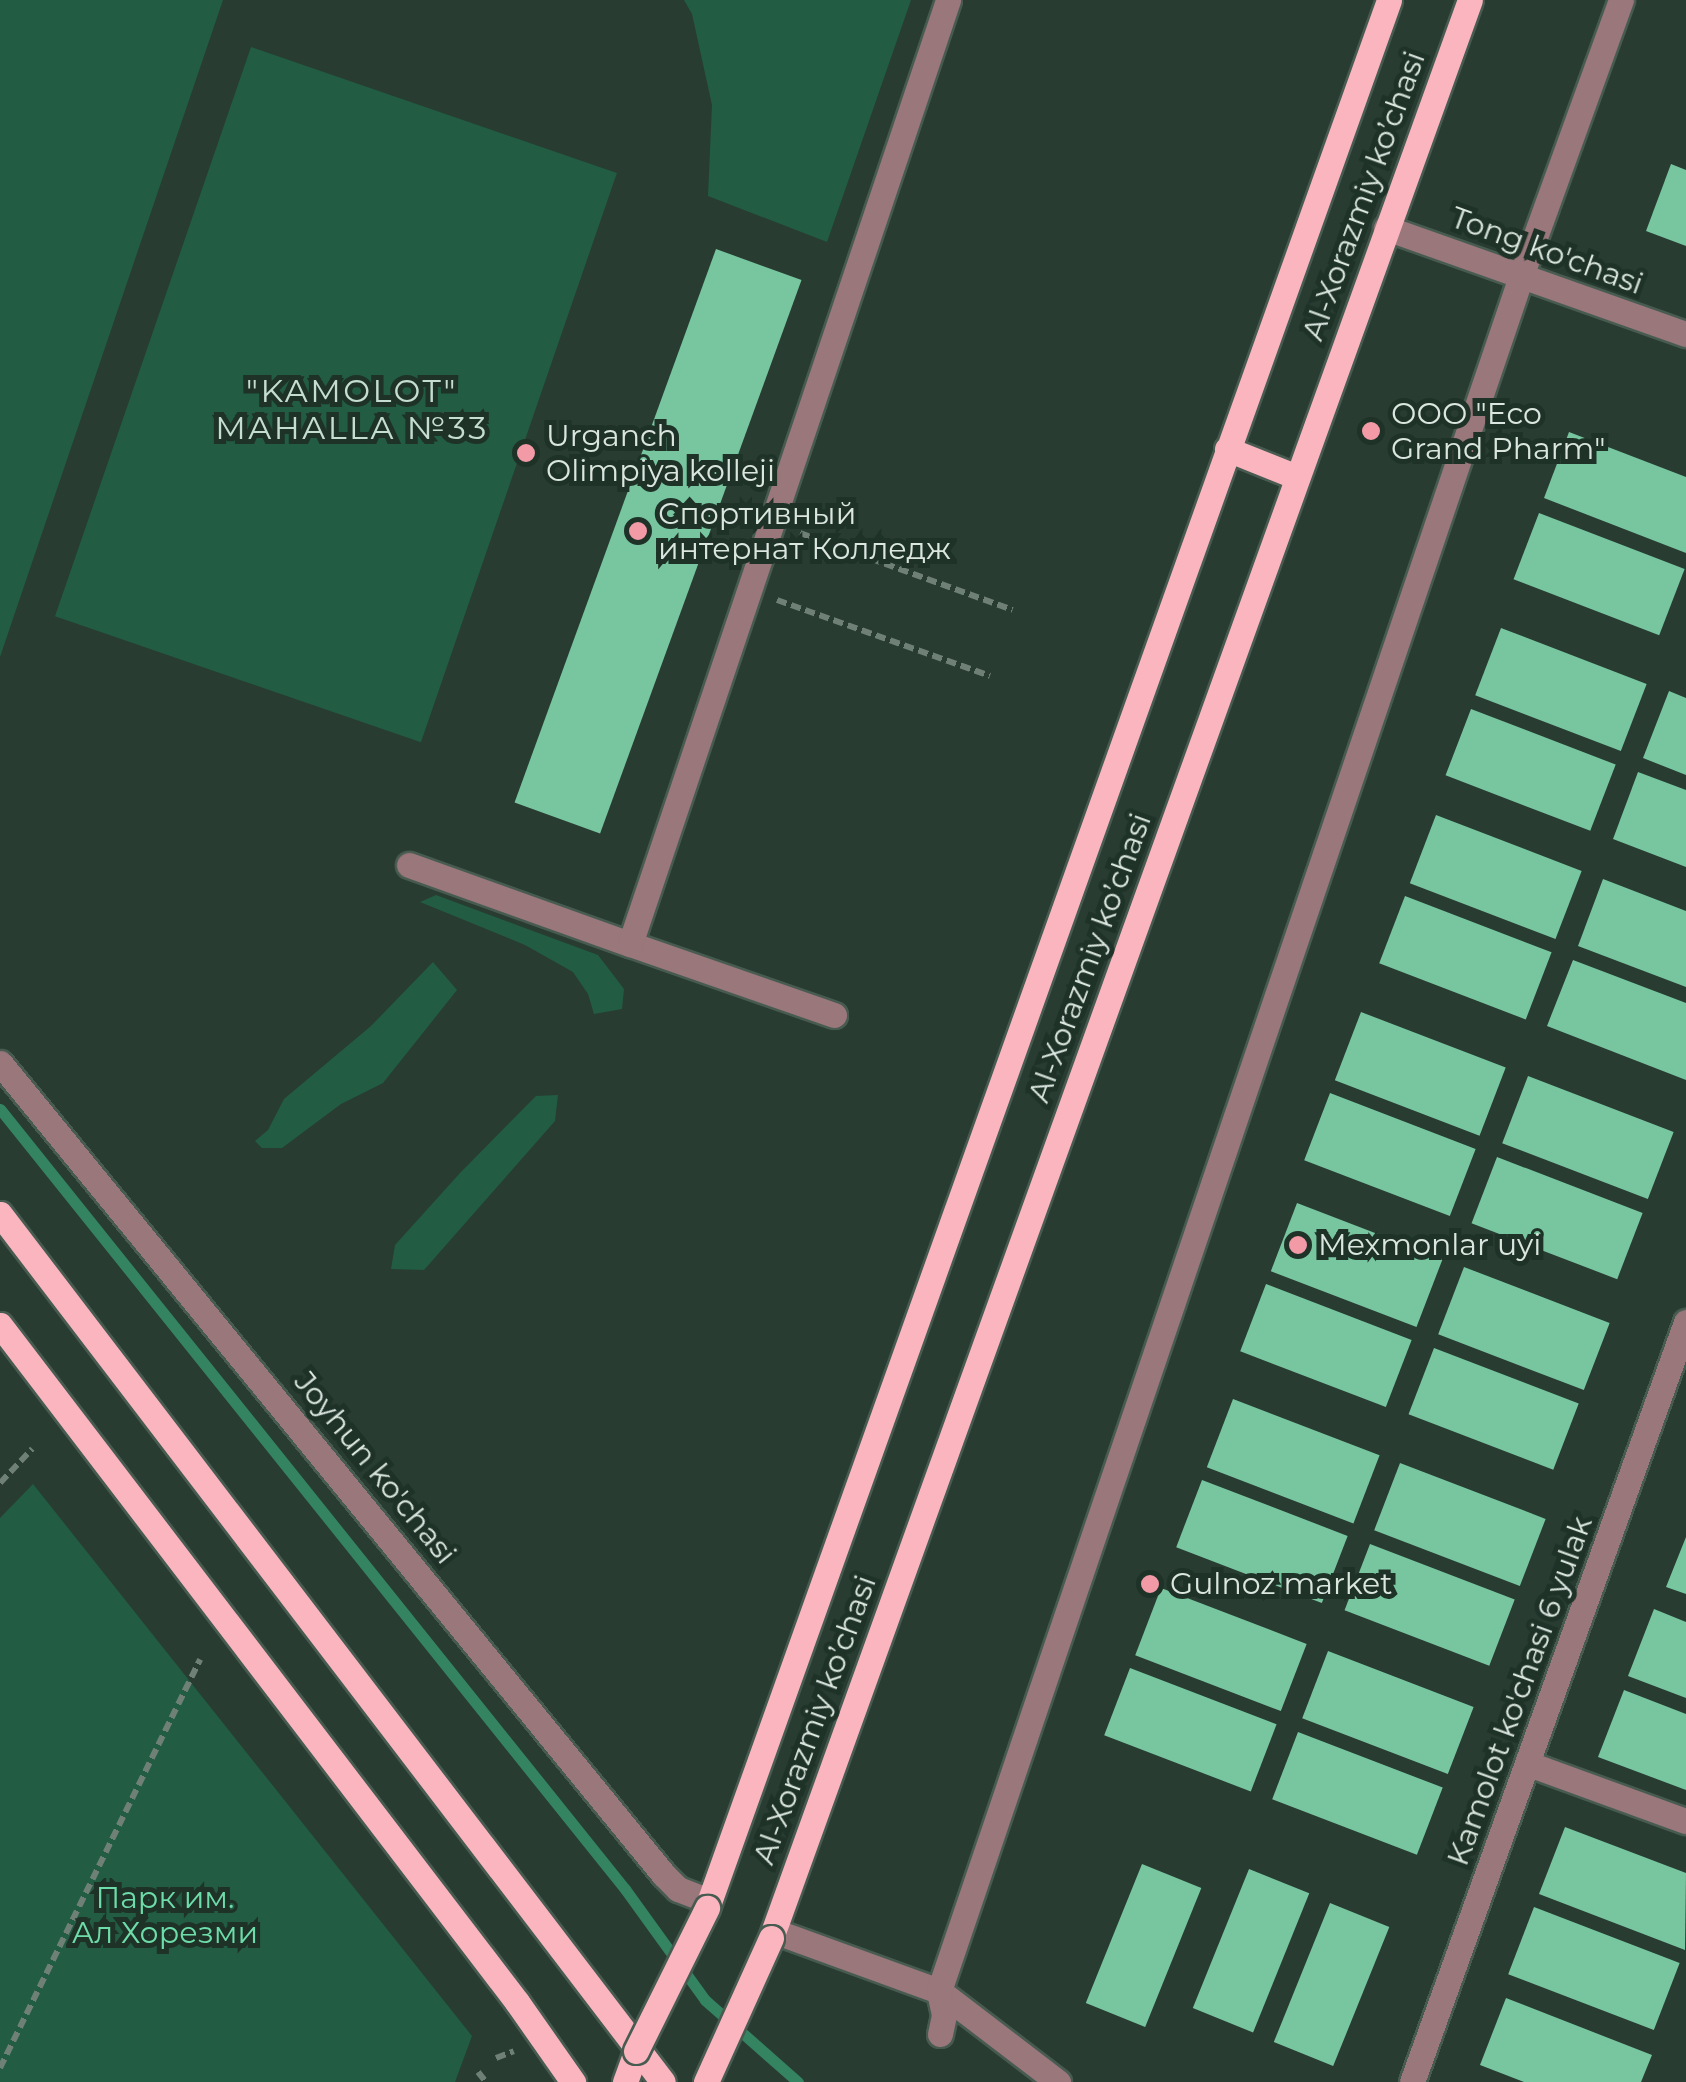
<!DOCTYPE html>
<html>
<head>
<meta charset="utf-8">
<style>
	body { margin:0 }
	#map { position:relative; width:1686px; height:2082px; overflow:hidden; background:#283c32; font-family:Montserrat,sans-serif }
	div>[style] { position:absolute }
	.green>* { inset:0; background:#225c43; transform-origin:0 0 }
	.stream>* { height:11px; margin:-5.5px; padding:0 5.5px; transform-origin:5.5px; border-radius:5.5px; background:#348461 }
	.building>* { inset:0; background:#78c6a0; transform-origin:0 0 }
	.path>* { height:6px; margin-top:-3px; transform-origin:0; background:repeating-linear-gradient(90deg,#6f8077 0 10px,transparent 0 15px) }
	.roads { filter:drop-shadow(2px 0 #485b51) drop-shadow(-2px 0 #485b51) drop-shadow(0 2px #485b51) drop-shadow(0 -2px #485b51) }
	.minor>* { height:25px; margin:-12.5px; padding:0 12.5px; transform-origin:12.5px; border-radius:12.5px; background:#99777b }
	.major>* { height:25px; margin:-12.5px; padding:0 12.5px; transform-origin:12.5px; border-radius:12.5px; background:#fab5be }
	.bridges { filter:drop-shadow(2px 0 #485b51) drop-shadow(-2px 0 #485b51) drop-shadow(0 2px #485b51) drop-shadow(0 -2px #485b51) }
	.major-bridge>* { height:25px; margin:-12.5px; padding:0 12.5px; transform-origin:12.5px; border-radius:12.5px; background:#fab5be }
	.dots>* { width:28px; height:28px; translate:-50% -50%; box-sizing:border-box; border:5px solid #1e3228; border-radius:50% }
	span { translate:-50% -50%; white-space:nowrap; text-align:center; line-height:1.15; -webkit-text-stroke:10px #1e3228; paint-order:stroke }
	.street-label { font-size:30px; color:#dae6df }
	.poi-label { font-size:30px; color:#dae6df }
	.left { translate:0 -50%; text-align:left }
	.park-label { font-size:30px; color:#6ddca9 }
	.neighbourhood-label { font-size:32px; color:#c5ddd0; letter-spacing:2.5px }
</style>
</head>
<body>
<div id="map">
	<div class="green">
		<i style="clip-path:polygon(0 0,223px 0,0 657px)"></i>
		<i style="clip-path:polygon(684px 0,911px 0,827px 242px,708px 196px,712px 105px,692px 14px)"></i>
		<i style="left:251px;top:47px;width:387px;height:602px;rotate:19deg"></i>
		<i style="clip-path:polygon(436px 895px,598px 955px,624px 989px,622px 1009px,594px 1014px,588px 994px,573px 972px,525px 945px,420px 902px)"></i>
		<i style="clip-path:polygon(433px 962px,457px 990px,383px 1083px,341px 1104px,282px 1148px,262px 1148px,255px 1141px,268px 1130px,284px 1099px,371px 1026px)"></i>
		<i style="clip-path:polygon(558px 1095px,555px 1121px,424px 1270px,391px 1269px,395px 1245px,460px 1173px,536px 1096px)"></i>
		<i style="clip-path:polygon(33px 1484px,472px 2036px,455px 2082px,0 2082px,0 1518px)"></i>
	</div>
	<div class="stream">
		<i style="left:0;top:1109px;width:1000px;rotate:51.3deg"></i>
		<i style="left:625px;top:1889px;width:137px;rotate:54.2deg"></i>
		<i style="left:705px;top:2000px;width:124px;rotate:41.4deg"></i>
	</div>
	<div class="building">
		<i style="clip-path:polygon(1671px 164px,1686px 170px,1686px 246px,1646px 231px)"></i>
		<i style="left:716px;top:249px;width:91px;height:589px;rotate:20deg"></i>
		<i style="clip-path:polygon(1569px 432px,1686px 477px,1686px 553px,1544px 498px)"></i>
		<i style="left:1539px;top:513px;width:156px;height:71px;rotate:21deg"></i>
		<i style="left:1501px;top:628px;width:156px;height:72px;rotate:21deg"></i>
		<i style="clip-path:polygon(1669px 691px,1686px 698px,1686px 775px,1643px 758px)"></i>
		<i style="left:1471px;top:709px;width:155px;height:71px;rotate:21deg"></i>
		<i style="clip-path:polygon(1638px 772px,1686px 790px,1686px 867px,1613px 839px)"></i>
		<i style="left:1436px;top:815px;width:156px;height:73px;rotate:21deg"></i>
		<i style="clip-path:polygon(1603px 879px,1686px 911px,1686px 987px,1578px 946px)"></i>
		<i style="left:1405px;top:896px;width:157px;height:72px;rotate:21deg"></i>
		<i style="clip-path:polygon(1573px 960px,1686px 1003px,1686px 1080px,1547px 1026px)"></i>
		<i style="left:1361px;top:1012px;width:155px;height:73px;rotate:21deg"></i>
		<i style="left:1528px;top:1076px;width:156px;height:72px;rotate:21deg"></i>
		<i style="left:1330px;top:1093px;width:156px;height:72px;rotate:21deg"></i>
		<i style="left:1497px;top:1157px;width:156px;height:71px;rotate:21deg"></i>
		<i style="left:1297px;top:1203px;width:156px;height:73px;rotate:21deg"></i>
		<i style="left:1464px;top:1267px;width:156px;height:72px;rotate:21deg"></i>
		<i style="left:1266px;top:1284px;width:156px;height:72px;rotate:21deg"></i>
		<i style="left:1434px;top:1348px;width:155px;height:71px;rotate:21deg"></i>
		<i style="left:1233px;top:1399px;width:157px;height:73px;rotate:21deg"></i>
		<i style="left:1400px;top:1463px;width:156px;height:72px;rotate:21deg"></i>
		<i style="left:1202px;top:1480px;width:156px;height:72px;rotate:21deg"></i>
		<i style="clip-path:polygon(1686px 1537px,1686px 1594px,1666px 1587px)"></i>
		<i style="left:1370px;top:1544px;width:155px;height:71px;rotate:21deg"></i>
		<i style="left:1161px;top:1588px;width:156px;height:72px;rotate:21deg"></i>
		<i style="clip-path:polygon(1654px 1609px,1686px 1622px,1686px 1698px,1628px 1676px)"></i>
		<i style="left:1328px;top:1651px;width:156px;height:72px;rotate:21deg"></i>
		<i style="left:1130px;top:1668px;width:157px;height:72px;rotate:21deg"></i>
		<i style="clip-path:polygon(1624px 1690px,1686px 1714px,1686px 1790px,1598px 1757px)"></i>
		<i style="left:1298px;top:1732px;width:155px;height:72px;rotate:21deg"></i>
		<i style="clip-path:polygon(1565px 1827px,1686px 1873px,1685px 1950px,1539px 1894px)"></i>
		<i style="left:1142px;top:1864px;width:64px;height:150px;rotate:22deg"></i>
		<i style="left:1249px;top:1869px;width:65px;height:150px;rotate:22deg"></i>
		<i style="left:1330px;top:1903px;width:64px;height:150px;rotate:22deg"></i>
		<i style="left:1534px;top:1907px;width:156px;height:72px;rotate:21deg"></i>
		<i style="clip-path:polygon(1506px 1998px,1652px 2055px,1641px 2082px,1524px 2082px,1480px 2065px)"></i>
	</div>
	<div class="path">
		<i style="left:800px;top:533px;width:226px;rotate:19.9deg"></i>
		<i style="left:777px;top:600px;width:226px;rotate:19.6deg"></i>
		<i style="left:0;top:1483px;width:47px;rotate:-46.7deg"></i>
		<i style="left:496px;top:2058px;width:19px;rotate:-21deg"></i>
		<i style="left:0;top:2068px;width:455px;rotate:-63.9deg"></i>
		<i style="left:478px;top:2072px;width:13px;rotate:51deg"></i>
	</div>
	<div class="roads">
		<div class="minor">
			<i style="left:1386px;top:228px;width:318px;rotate:19.5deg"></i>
			<i style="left:409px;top:865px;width:235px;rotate:19.7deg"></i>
			<i style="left:834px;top:1015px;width:216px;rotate:-160.8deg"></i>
			<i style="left:630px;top:944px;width:996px;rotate:-71.38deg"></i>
			<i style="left:0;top:1063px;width:1048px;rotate:50.73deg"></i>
			<i style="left:663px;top:1874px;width:21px;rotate:45deg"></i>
			<i style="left:678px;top:1889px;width:33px;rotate:21deg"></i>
			<i style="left:1529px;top:1764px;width:167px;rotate:20deg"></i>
			<i style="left:774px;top:1931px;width:176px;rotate:20deg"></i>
			<i style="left:939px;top:1991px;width:150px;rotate:37.4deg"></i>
			<i style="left:940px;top:2034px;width:19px;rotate:-78deg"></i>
			<i style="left:944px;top:2015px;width:25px;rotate:-102deg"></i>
			<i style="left:939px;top:1991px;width:1811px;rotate:-71.25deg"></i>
			<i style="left:1521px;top:276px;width:294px;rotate:-70.1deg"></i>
			<i style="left:1412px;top:2082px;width:808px;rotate:-70.17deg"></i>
		</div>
		<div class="major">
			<i style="left:1227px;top:449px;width:75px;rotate:21.8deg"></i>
			<i style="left:0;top:1214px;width:1092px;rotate:52.63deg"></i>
			<i style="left:0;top:1325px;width:852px;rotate:52.63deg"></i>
			<i style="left:517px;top:2002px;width:98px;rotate:55deg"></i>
			<i style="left:707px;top:1908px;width:2026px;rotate:-70.33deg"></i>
			<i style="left:771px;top:1938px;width:2060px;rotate:-70.17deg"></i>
			<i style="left:625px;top:2082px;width:33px;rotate:-70deg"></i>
		</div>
	</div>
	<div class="bridges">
		<div class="major-bridge">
			<i style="left:636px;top:2051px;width:160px;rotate:-63.6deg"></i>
			<i style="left:706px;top:2082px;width:158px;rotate:-65.7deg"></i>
		</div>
	</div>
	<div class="dots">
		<i style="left:1371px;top:431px;background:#f39aa7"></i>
		<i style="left:526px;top:453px;background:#f39aa7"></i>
		<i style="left:638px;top:531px;background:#f39aa7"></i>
		<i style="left:1298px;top:1245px;background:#f39aa7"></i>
		<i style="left:1150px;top:1584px;background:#f39aa7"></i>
	</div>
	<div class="street-label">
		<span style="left:1364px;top:196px;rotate:-70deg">Al-Xorazmiy ko’chasi</span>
		<span style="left:1547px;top:251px;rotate:20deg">Tong ko'chasi</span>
		<span style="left:1090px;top:958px;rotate:-70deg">Al-Xorazmiy ko’chasi</span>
		<span style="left:375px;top:1468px;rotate:51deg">Joyhun ko'chasi</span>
		<span style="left:1520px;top:1691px;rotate:-70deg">Kamolot ko'chasi 6 yulak</span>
		<span style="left:815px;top:1720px;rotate:-70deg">Al-Xorazmiy ko’chasi</span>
	</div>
	<div class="poi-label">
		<span class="left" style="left:1391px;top:431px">ООО "Eco<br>Grand Pharm"</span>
		<span class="left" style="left:546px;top:453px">Urganch<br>Olimpiya kolleji</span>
		<span class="left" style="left:658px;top:531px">Спортивный<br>интернат Колледж</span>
		<span class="left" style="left:1318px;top:1245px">Mexmonlar uyi</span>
		<span class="left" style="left:1170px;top:1584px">Gulnoz market</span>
	</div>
	<div class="park-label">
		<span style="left:165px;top:1915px">Парк им.<br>Ал Хорезми</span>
	</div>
	<div class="neighbourhood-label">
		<span style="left:352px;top:410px">"KAMOLOT"<br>MAHALLA №33</span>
	</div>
</div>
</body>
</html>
